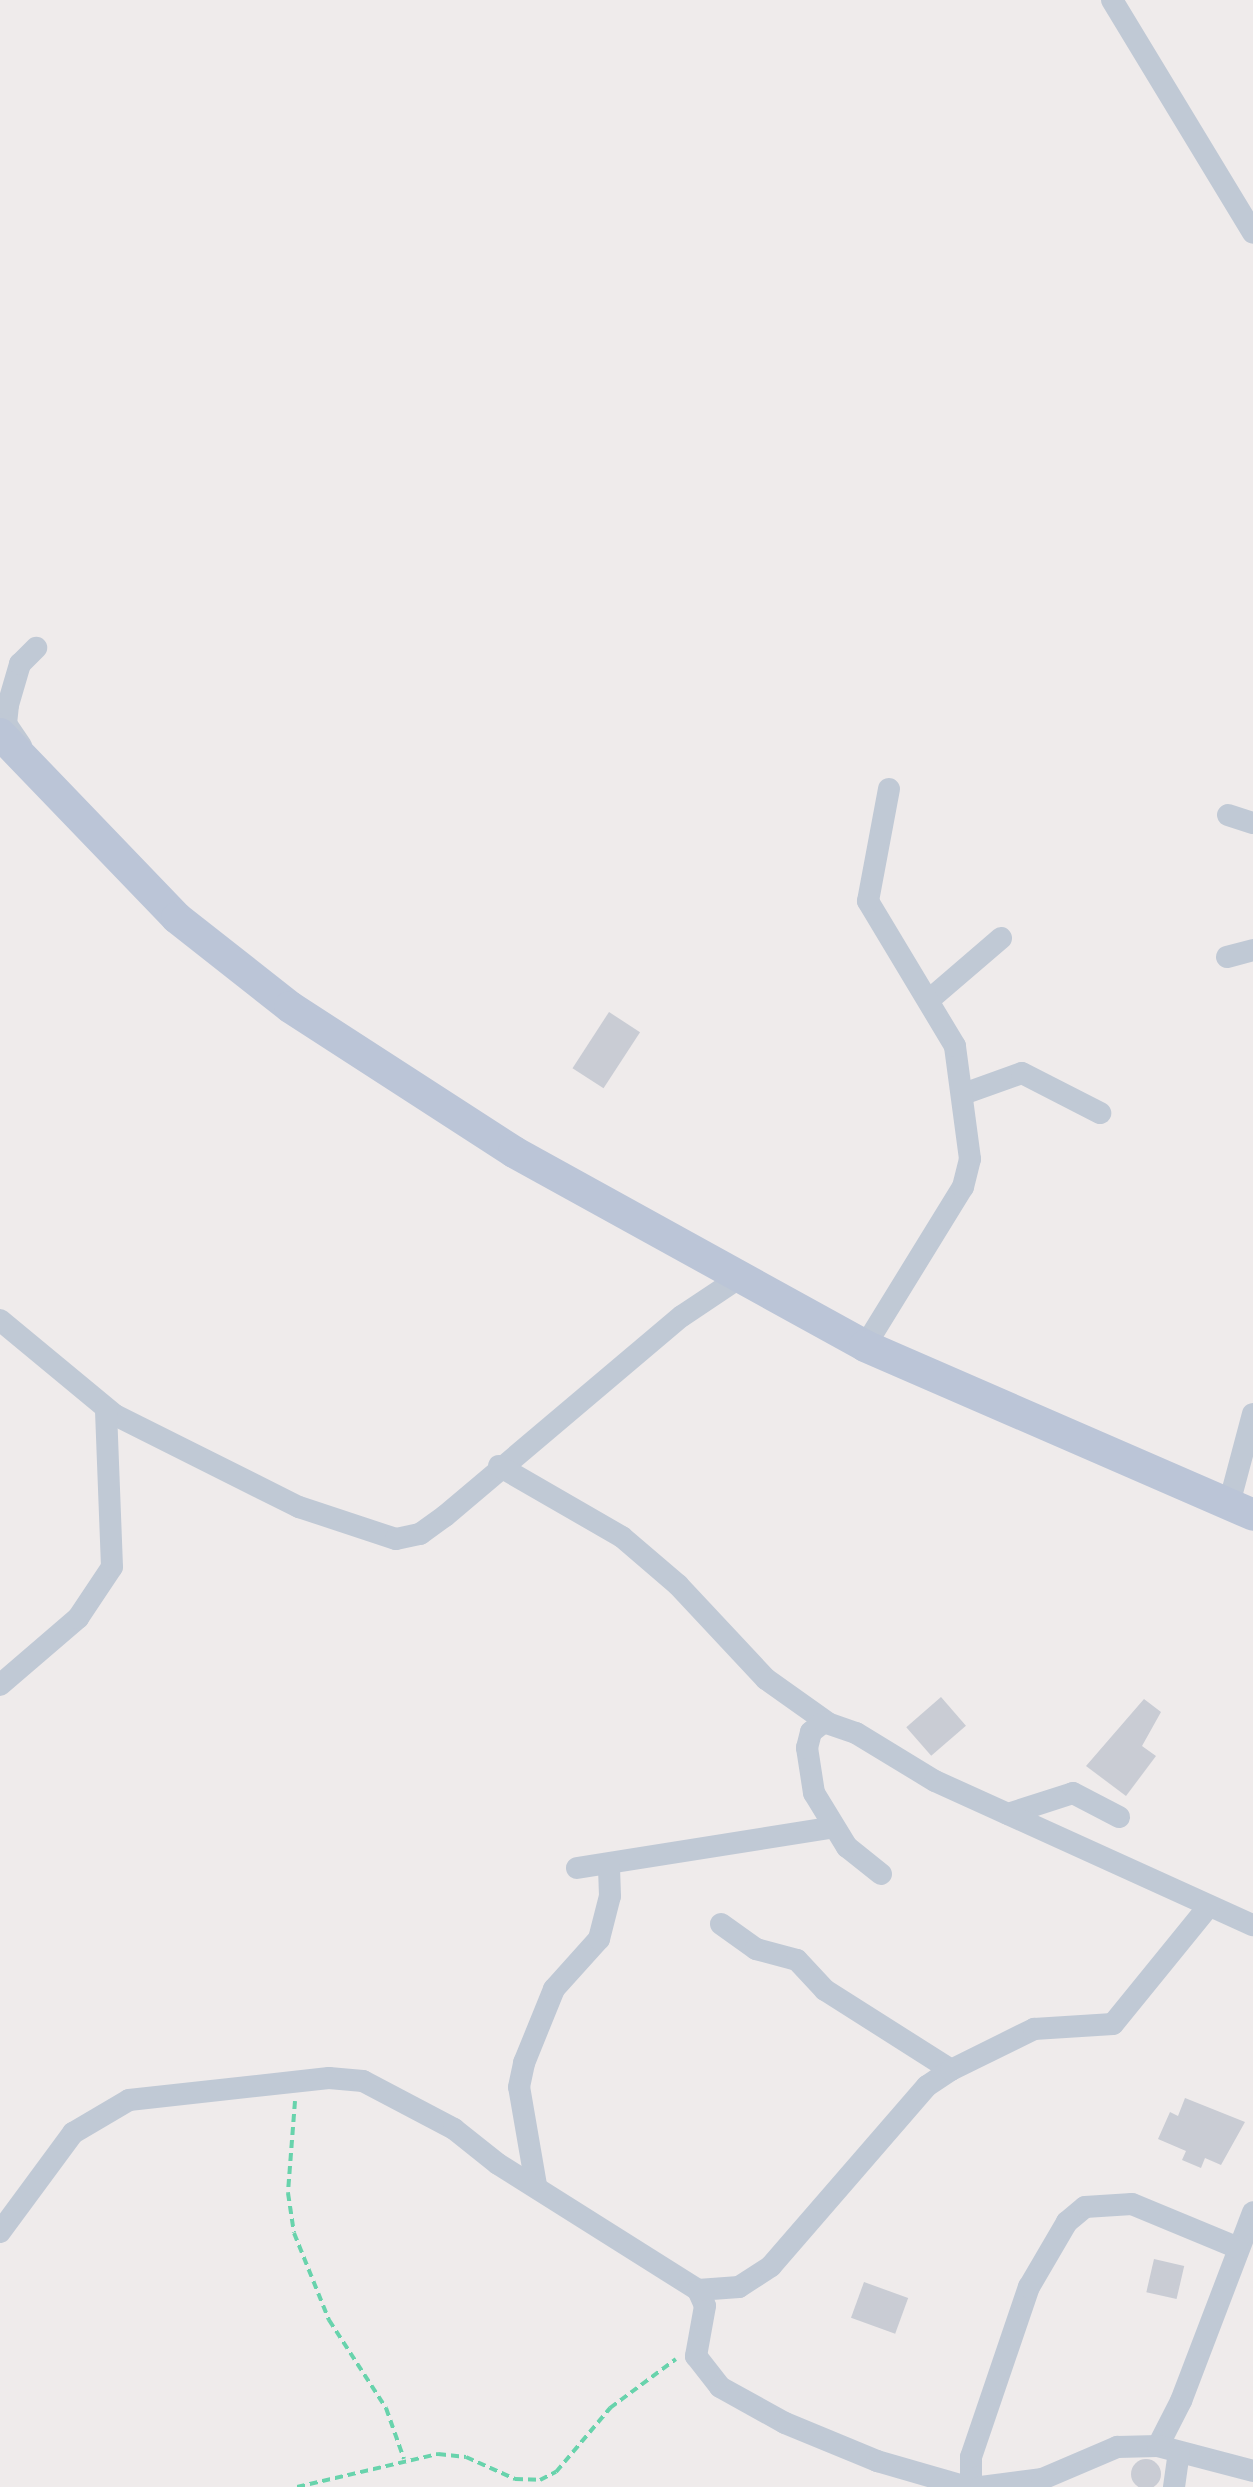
<!DOCTYPE html>
<html>
<head>
<meta charset="utf-8">
<style>
	body { margin:0 }
	#map { position:relative; width:1253px; height:2487px; overflow:hidden; background:#efebeb; font-family:"Alegreya Sans",sans-serif }
	div>[style] { position:absolute }
	.building>* { inset:0; background:#c9ccd4; transform-origin:0 0 }
	.round { border-radius:50% }
	.path>* { height:4px; margin-top:-2px; transform-origin:0; background:repeating-linear-gradient(90deg,#68d3ac 0 8px,transparent 0 13px) }
	.street>* { height:22px; margin:-11px; padding:0 11px; transform-origin:11px; border-radius:11px; background:#c0c9d5 }
	.secondary>* { height:32px; margin:-16px; padding:0 16px; transform-origin:16px; border-radius:16px; background:#bbc5d7 }
	span { translate:-50% -50%; white-space:nowrap; text-align:center; line-height:1.15; -webkit-text-stroke:10px #fff; paint-order:stroke }
</style>
</head>
<body>
<div id="map">
	<div class="building">
		<i style="left:609px;top:1012px;width:37px;height:67px;rotate:33deg"></i>
		<i style="left:941px;top:1697px;width:38px;height:46px;rotate:49deg"></i>
		<i style="clip-path:polygon(1144px 1699px,1161px 1712px,1142px 1746px,1156px 1756px,1126px 1796px,1086px 1766px)"></i>
		<i style="clip-path:polygon(1185px 2098px,1245px 2122px,1221px 2165px,1205px 2158px,1201px 2168px,1182px 2160px,1186px 2151px,1158px 2139px,1170px 2112px,1178px 2116px)"></i>
		<i style="left:1154px;top:2259px;width:31px;height:34px;rotate:13deg"></i>
		<i style="left:864px;top:2282px;width:47px;height:38px;rotate:20deg"></i>
		<i class="round" style="left:1131px;top:2459px;width:30px;height:30px"></i>
	</div>
	<div class="path">
		<i style="left:295px;top:2101px;width:92px;rotate:94.4deg"></i>
		<i style="left:288px;top:2193px;width:40px;rotate:81.5deg"></i>
		<i style="left:294px;top:2233px;width:94px;rotate:68.1deg"></i>
		<i style="left:329px;top:2320px;width:105px;rotate:57.1deg"></i>
		<i style="left:386px;top:2408px;width:54px;rotate:70.6deg"></i>
		<i style="left:297px;top:2487px;width:145px;rotate:-13.2deg"></i>
		<i style="left:438px;top:2454px;width:28px;rotate:6deg"></i>
		<i style="left:466px;top:2457px;width:54px;rotate:24.2deg"></i>
		<i style="left:515px;top:2479px;width:25px;rotate:2deg"></i>
		<i style="left:540px;top:2480px;width:18px;rotate:-27deg"></i>
		<i style="left:556px;top:2472px;width:84px;rotate:-49.8deg"></i>
		<i style="left:610px;top:2408px;width:82px;rotate:-36.6deg"></i>
	</div>
	<div class="street">
		<i style="left:1112px;top:0;width:272px;rotate:58.8deg"></i>
		<i style="left:21px;top:746px;width:27px;rotate:-124deg"></i>
		<i style="left:6px;top:724px;width:19px;rotate:-84deg"></i>
		<i style="left:8px;top:705px;width:43px;rotate:-73.7deg"></i>
		<i style="left:20px;top:664px;width:23px;rotate:-45deg"></i>
		<i style="left:1228px;top:815px;width:26px;rotate:18deg"></i>
		<i style="left:1227px;top:957px;width:27px;rotate:-15deg"></i>
		<i style="left:929px;top:1000px;width:95px;rotate:-40.7deg"></i>
		<i style="left:966px;top:1093px;width:59px;rotate:-19.7deg"></i>
		<i style="left:1022px;top:1073px;width:88px;rotate:27.1deg"></i>
		<i style="left:0;top:1320px;width:149px;rotate:39.6deg"></i>
		<i style="left:115px;top:1415px;width:206px;rotate:26.6deg"></i>
		<i style="left:299px;top:1507px;width:102px;rotate:18.3deg"></i>
		<i style="left:396px;top:1539px;width:25px;rotate:-12deg"></i>
		<i style="left:420px;top:1534px;width:31px;rotate:-36deg"></i>
		<i style="left:445px;top:1516px;width:310px;rotate:-40.2deg"></i>
		<i style="left:682px;top:1316px;width:69px;rotate:-33.7deg"></i>
		<i style="left:865px;top:1346px;width:187px;rotate:-58.4deg"></i>
		<i style="left:963px;top:1187px;width:29px;rotate:-76deg"></i>
		<i style="left:970px;top:1159px;width:114px;rotate:-97.6deg"></i>
		<i style="left:955px;top:1046px;width:169px;rotate:-121deg"></i>
		<i style="left:868px;top:901px;width:114px;rotate:-79.4deg"></i>
		<i style="left:499px;top:1466px;width:142px;rotate:30deg"></i>
		<i style="left:622px;top:1537px;width:74px;rotate:40.6deg"></i>
		<i style="left:678px;top:1585px;width:129px;rotate:46.9deg"></i>
		<i style="left:766px;top:1679px;width:76px;rotate:35.4deg"></i>
		<i style="left:1229px;top:1504px;width:93px;rotate:-75.1deg"></i>
		<i style="left:0;top:1685px;width:103px;rotate:-40.7deg"></i>
		<i style="left:78px;top:1618px;width:61px;rotate:-56.3deg"></i>
		<i style="left:112px;top:1567px;width:158px;rotate:-92.2deg"></i>
		<i style="left:1008px;top:1814px;width:68px;rotate:-17.9deg"></i>
		<i style="left:1073px;top:1793px;width:52px;rotate:27.6deg"></i>
		<i style="left:577px;top:1868px;width:256px;rotate:-9deg"></i>
		<i style="left:881px;top:1874px;width:43px;rotate:-141.5deg"></i>
		<i style="left:847px;top:1847px;width:63px;rotate:-121.4deg"></i>
		<i style="left:814px;top:1793px;width:46px;rotate:-98.8deg"></i>
		<i style="left:807px;top:1748px;width:16px;rotate:-76deg"></i>
		<i style="left:811px;top:1732px;width:16px;rotate:-38deg"></i>
		<i style="left:824px;top:1722px;width:34px;rotate:19deg"></i>
		<i style="left:856px;top:1733px;width:92px;rotate:31.3deg"></i>
		<i style="left:935px;top:1781px;width:349px;rotate:24.4deg"></i>
		<i style="left:721px;top:1924px;width:43px;rotate:35.5deg"></i>
		<i style="left:756px;top:1949px;width:42px;rotate:15deg"></i>
		<i style="left:797px;top:1960px;width:41px;rotate:47deg"></i>
		<i style="left:825px;top:1990px;width:149px;rotate:32.4deg"></i>
		<i style="left:536px;top:2185px;width:99px;rotate:-99.8deg"></i>
		<i style="left:519px;top:2087px;width:25px;rotate:-78deg"></i>
		<i style="left:524px;top:2063px;width:80px;rotate:-67.9deg"></i>
		<i style="left:554px;top:1989px;width:67px;rotate:-48deg"></i>
		<i style="left:599px;top:1939px;width:44px;rotate:-75.7deg"></i>
		<i style="left:610px;top:1896px;width:31px;rotate:-92deg"></i>
		<i style="left:0;top:2232px;width:123px;rotate:-53.6deg"></i>
		<i style="left:73px;top:2133px;width:65px;rotate:-30.5deg"></i>
		<i style="left:129px;top:2100px;width:201px;rotate:-6.3deg"></i>
		<i style="left:329px;top:2078px;width:34px;rotate:5deg"></i>
		<i style="left:363px;top:2081px;width:103px;rotate:27.8deg"></i>
		<i style="left:454px;top:2129px;width:56px;rotate:38.5deg"></i>
		<i style="left:498px;top:2164px;width:236px;rotate:32.2deg"></i>
		<i style="left:698px;top:2290px;width:17px;rotate:66deg"></i>
		<i style="left:705px;top:2306px;width:51px;rotate:100.2deg"></i>
		<i style="left:696px;top:2356px;width:39px;rotate:52deg"></i>
		<i style="left:720px;top:2387px;width:74px;rotate:29deg"></i>
		<i style="left:785px;top:2423px;width:100px;rotate:22.4deg"></i>
		<i style="left:877px;top:2461px;width:94px;rotate:16.1deg"></i>
		<i style="left:698px;top:2290px;width:41px;rotate:-4.2deg"></i>
		<i style="left:739px;top:2287px;width:38px;rotate:-33deg"></i>
		<i style="left:771px;top:2266px;width:238px;rotate:-49.1deg"></i>
		<i style="left:927px;top:2086px;width:29px;rotate:-34deg"></i>
		<i style="left:951px;top:2070px;width:93px;rotate:-26.3deg"></i>
		<i style="left:1034px;top:2029px;width:79px;rotate:-3.6deg"></i>
		<i style="left:1113px;top:2024px;width:152px;rotate:-50.9deg"></i>
		<i style="left:1158px;top:2446px;width:51px;rotate:-62.9deg"></i>
		<i style="left:1181px;top:2401px;width:202px;rotate:-69.1deg"></i>
		<i style="left:971px;top:2487px;width:30px;rotate:-90deg"></i>
		<i style="left:971px;top:2457px;width:180px;rotate:-71.2deg"></i>
		<i style="left:1029px;top:2287px;width:75px;rotate:-59.7deg"></i>
		<i style="left:1067px;top:2222px;width:23px;rotate:-40deg"></i>
		<i style="left:1085px;top:2207px;width:47px;rotate:-3.7deg"></i>
		<i style="left:1132px;top:2204px;width:115px;rotate:22.5deg"></i>
		<i style="left:981px;top:2487px;width:62px;rotate:-7.5deg"></i>
		<i style="left:1042px;top:2479px;width:82px;rotate:-23.1deg"></i>
		<i style="left:1117px;top:2447px;width:41px;rotate:-1.4deg"></i>
		<i style="left:1158px;top:2446px;width:98px;rotate:14.7deg"></i>
		<i style="left:1174px;top:2487px;width:35px;rotate:-82deg"></i>
	</div>
	<div class="secondary">
		<i style="left:0;top:734px;width:255px;rotate:46.1deg"></i>
		<i style="left:177px;top:918px;width:144px;rotate:38.2deg"></i>
		<i style="left:290px;top:1007px;width:267px;rotate:32.9deg"></i>
		<i style="left:514px;top:1152px;width:401px;rotate:28.9deg"></i>
		<i style="left:865px;top:1346px;width:423px;rotate:23.5deg"></i>
	</div>
</div>
</body>
</html>
